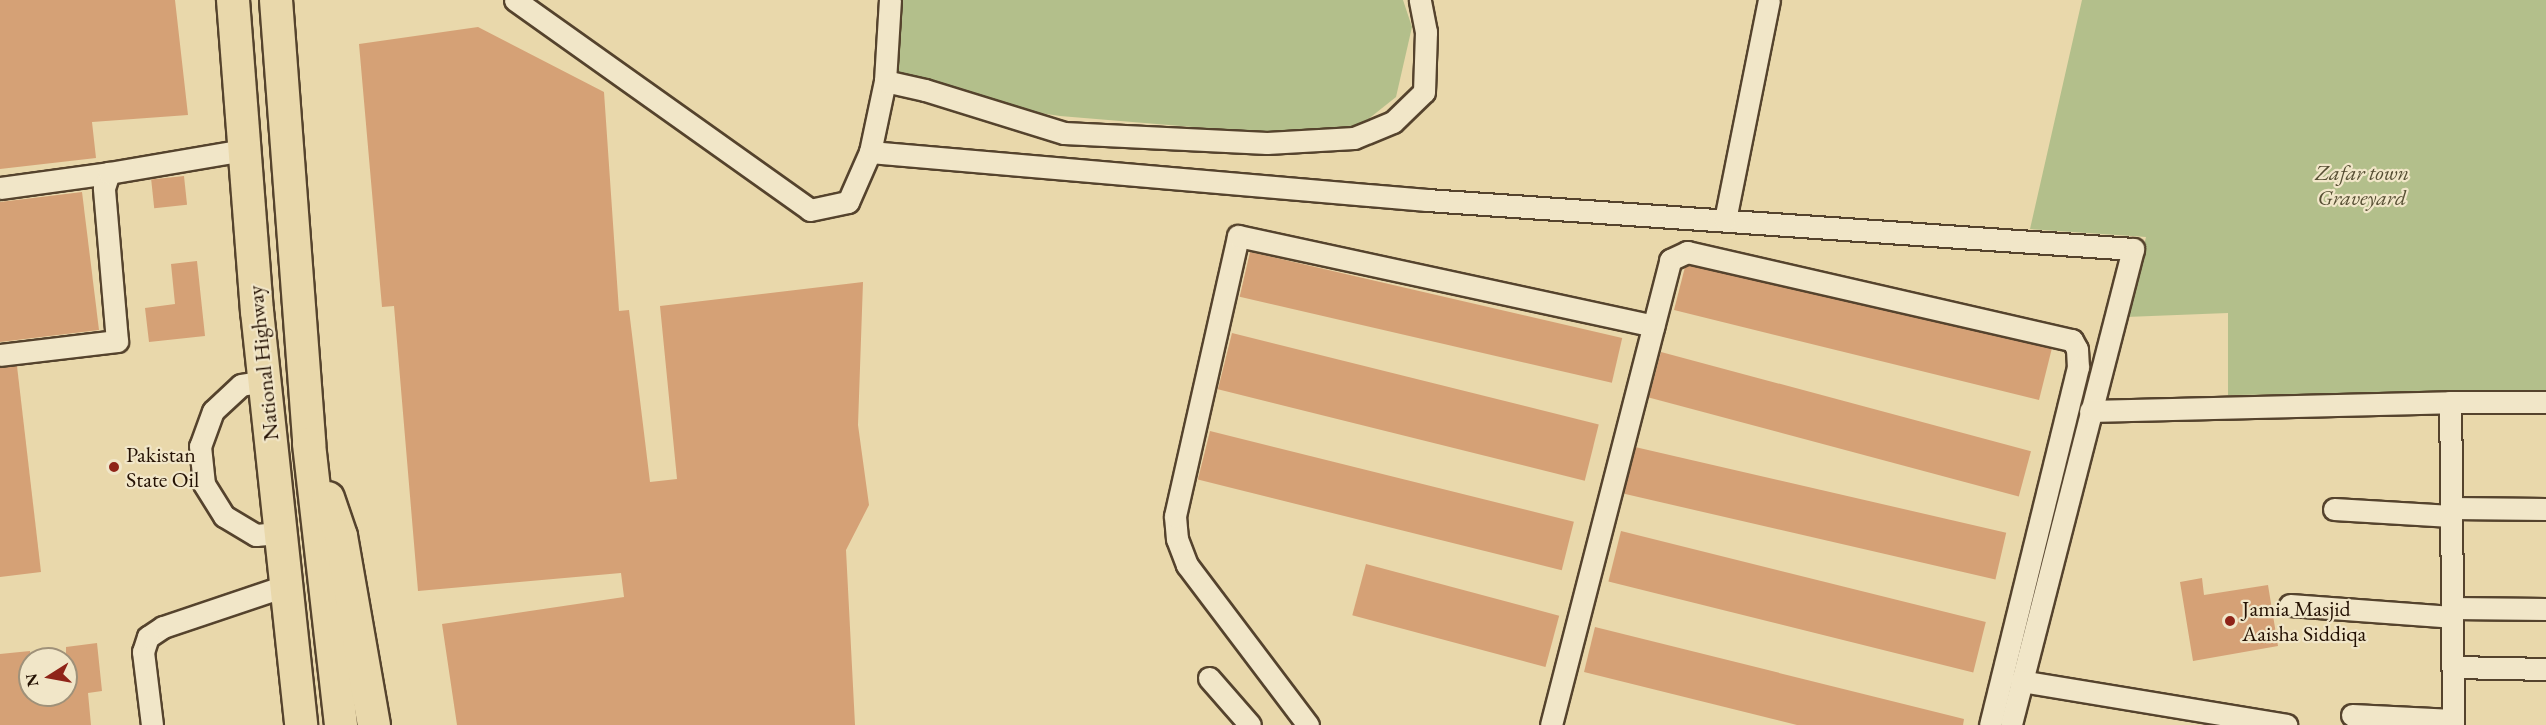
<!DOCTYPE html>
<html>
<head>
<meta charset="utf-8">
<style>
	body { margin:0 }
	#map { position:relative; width:2546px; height:725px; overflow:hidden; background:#e9d8ab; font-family:"EB Garamond",serif }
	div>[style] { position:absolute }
	.green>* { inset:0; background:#b3bf8b }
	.building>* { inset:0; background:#d5a176; transform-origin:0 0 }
	.roads { filter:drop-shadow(2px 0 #55432d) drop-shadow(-2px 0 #55432d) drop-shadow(0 2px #55432d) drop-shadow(0 -2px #55432d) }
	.minor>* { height:21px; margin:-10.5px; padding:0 10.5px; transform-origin:10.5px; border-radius:10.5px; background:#f1e6c8 }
	.highway>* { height:32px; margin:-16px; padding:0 16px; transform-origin:16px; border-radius:16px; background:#e9d8ab }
	.dots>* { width:16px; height:16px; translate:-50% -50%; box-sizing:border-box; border:3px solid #f1e6c8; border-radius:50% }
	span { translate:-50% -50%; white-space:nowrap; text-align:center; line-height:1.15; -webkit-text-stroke:4.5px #f1e6c8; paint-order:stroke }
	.park-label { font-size:22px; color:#564e33; font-style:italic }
	.street-label { font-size:22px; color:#241103 }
	.poi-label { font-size:22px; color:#241103 }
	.left { translate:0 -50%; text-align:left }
	.north { position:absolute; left:18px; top:647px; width:60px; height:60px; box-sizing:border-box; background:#f1e6c8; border:2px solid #9f9179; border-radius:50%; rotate:259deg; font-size:16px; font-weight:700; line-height:24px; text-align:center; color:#241103 }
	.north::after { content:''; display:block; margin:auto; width:21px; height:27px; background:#8f2418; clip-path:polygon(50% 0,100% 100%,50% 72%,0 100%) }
</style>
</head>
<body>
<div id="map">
	<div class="green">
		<i style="clip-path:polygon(892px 0,1403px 0,1412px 27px,1396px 97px,1357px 128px,1265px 133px,1060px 116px,886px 90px)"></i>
		<i style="clip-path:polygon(2082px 0,2546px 0,2546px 393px,2228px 395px,2228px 313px,2126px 317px,2146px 237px,2030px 229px)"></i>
	</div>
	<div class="building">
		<i style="clip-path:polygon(0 0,175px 0,188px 115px,92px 122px,96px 158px,0 169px)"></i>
		<i style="clip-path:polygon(478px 27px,604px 92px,619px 311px,629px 310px,650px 482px,677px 479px,660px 306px,863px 282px,858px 425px,869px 505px,846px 550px,855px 725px,457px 725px,442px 624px,624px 597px,621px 573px,418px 591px,394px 306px,382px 307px,359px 44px)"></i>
		<i style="left:184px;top:176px;width:29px;height:33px;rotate:84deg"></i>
		<i style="clip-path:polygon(82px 192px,99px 330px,0 342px,0 202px)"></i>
		<i style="left:1250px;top:252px;width:382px;height:46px;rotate:13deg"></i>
		<i style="clip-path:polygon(197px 261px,205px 336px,149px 342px,145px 308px,175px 304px,171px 264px)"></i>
		<i style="clip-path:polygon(1688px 265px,2052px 348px,2039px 400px,1674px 310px,1685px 267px)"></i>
		<i style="left:1232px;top:333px;width:378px;height:58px;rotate:14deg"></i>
		<i style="left:1661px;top:352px;width:383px;height:47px;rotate:15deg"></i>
		<i style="clip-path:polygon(17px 366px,41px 572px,0 577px,0 368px)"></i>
		<i style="left:1210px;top:431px;width:375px;height:50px;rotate:14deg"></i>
		<i style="left:1635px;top:447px;width:381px;height:48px;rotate:13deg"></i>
		<i style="left:1621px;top:531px;width:376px;height:52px;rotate:14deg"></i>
		<i style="left:1366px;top:564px;width:200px;height:53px;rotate:15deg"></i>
		<i style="clip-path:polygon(2202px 578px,2204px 595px,2268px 585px,2278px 646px,2193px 661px,2180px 582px)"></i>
		<i style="clip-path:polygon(1595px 627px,1964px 719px,1963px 725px,1797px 725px,1584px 672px)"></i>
		<i style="clip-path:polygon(97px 643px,102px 691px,88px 693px,91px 725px,0 725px,0 654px,30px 651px,30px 695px,66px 695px,66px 647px)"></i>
	</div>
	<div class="roads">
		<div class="minor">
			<i style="left:515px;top:0;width:362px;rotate:35.4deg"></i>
			<i style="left:810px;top:210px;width:39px;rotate:-12deg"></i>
			<i style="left:848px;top:202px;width:55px;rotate:-66.3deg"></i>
			<i style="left:870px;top:152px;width:73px;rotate:-78.1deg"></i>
			<i style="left:885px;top:81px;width:81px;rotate:-86.5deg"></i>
			<i style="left:885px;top:81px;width:41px;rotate:12.7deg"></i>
			<i style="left:925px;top:90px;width:145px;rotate:17.2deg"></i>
			<i style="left:1064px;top:133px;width:203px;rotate:2.8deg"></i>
			<i style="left:1267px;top:143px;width:87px;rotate:-3.3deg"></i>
			<i style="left:1354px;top:138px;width:42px;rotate:-22.3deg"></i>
			<i style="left:1393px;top:122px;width:43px;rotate:-44.1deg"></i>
			<i style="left:1424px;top:92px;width:60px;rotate:-88.1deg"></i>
			<i style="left:1426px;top:32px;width:33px;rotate:-101deg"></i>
			<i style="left:870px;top:152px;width:559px;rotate:4.93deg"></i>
			<i style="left:1427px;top:200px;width:708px;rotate:3.97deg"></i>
			<i style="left:2133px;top:249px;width:491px;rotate:104.4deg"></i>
			<i style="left:0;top:188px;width:110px;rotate:-7.8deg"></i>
			<i style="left:1725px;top:220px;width:224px;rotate:-78.7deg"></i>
			<i style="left:0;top:355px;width:118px;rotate:-6.8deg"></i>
			<i style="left:117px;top:341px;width:154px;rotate:-94.9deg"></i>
			<i style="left:104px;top:188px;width:16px;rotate:-72deg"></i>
			<i style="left:109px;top:173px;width:136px;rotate:-9.7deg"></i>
			<i style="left:265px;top:381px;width:24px;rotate:171deg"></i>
			<i style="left:241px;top:385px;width:38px;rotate:137deg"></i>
			<i style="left:213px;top:411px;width:37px;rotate:110deg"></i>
			<i style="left:200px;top:446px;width:38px;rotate:84deg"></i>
			<i style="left:204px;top:484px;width:38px;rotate:58deg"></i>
			<i style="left:224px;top:516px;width:37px;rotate:31deg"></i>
			<i style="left:256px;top:535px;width:25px;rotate:-5deg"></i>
			<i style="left:2090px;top:411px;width:360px;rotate:-1.4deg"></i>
			<i style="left:2451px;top:508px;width:95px;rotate:0.6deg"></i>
			<i style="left:2334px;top:509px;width:117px;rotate:3.4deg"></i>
			<i style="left:2290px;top:605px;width:162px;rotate:4.2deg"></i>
			<i style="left:2452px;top:608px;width:94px;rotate:0.6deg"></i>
			<i style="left:2453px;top:667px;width:93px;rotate:1.2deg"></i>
			<i style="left:1209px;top:678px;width:62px;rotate:48.9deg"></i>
			<i style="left:2021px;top:681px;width:269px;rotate:9.4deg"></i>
			<i style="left:2352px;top:715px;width:101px;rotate:2.8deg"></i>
			<i style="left:152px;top:725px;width:74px;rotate:-97deg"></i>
			<i style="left:143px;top:652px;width:16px;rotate:-72deg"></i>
			<i style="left:148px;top:637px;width:18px;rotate:-34deg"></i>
			<i style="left:163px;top:627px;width:129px;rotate:-18.6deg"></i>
			<i style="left:1308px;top:725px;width:201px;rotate:-127.1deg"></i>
			<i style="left:1187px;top:565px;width:28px;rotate:-111deg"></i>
			<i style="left:1177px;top:539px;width:23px;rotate:-95deg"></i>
			<i style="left:1175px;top:516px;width:287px;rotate:-77.3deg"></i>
			<i style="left:1238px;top:236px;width:425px;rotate:12.2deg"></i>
			<i style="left:1551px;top:725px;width:480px;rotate:-75.6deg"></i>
			<i style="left:1670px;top:260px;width:19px;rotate:-25deg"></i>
			<i style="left:1687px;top:252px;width:395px;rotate:12.9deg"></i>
			<i style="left:2072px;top:340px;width:10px;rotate:61deg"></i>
			<i style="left:2077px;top:349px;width:18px;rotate:87deg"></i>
			<i style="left:2078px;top:367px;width:369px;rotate:103.8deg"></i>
			<i style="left:2453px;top:725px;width:323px;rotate:-90.5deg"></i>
			<i style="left:2450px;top:402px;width:96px"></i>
		</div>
		<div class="highway">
			<i style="left:233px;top:0;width:312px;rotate:85.6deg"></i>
			<i style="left:257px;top:311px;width:416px;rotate:83.9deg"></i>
			<i style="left:276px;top:0;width:445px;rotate:85.7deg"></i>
			<i style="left:309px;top:444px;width:283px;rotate:83.5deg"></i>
			<i style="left:328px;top:498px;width:40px;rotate:71.1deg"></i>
			<i style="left:341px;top:536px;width:192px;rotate:80.1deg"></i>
		</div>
	</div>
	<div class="dots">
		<i style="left:114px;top:467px;background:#8f2418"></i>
		<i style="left:2230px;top:621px;background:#8f2418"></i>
	</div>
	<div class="park-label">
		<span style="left:2362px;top:185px">Zafar town<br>Graveyard</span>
	</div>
	<div class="street-label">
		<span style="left:263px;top:363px;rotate:-96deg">National Highway</span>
	</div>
	<div class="poi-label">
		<span class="left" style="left:126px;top:467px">Pakistan<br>State Oil</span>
		<span class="left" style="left:2242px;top:621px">Jamia Masjid<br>Aaisha Siddiqa</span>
	</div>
	<div class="north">N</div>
</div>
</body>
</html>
